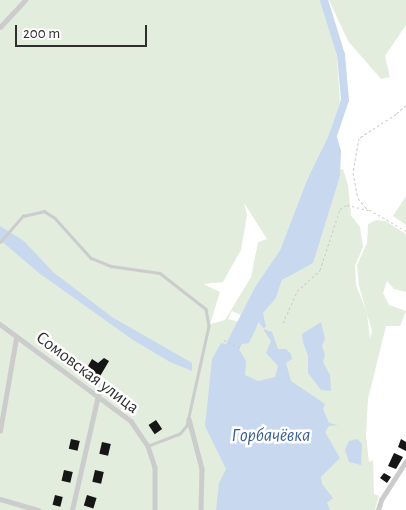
<!DOCTYPE html>
<html>
<head>
<meta charset="utf-8">
<style>
	body { margin:0 }
	#map { position:relative; width:406px; height:510px; overflow:hidden; background:#fff; font-family:"Alegreya Sans",sans-serif }
	div>[style] { position:absolute }
	.green>* { inset:0; background:#e2eddd }
	.water>* { inset:0; background:#c8d8ee }
	.river>* { height:8px; margin:-4px; padding:0 4px; transform-origin:4px; border-radius:4px; background:#c8d8ee }
	.building>* { inset:0; background:#161616; transform-origin:0 0 }
	.path>* { height:1px; margin-top:-0.5px; transform-origin:0; background:repeating-linear-gradient(90deg,#ccc 0 2.5px,transparent 0 5px) }
	.service>* { height:2.5px; margin:-1.25px; padding:0 1.25px; transform-origin:1.25px; border-radius:1.25px; background:#ccc }
	.minor>* { height:4.5px; margin:-2.25px; padding:0 2.25px; transform-origin:2.25px; border-radius:2.25px; background:#ccc }
	span { translate:-50% -50%; white-space:nowrap; text-align:center; line-height:1.15; -webkit-text-stroke:5px #fff; paint-order:stroke }
	.street-label { font-size:18px; color:#2f2f2f }
	.water-label { font-size:19px; color:#395f96; font-style:italic }
	.scale { position:absolute; left:15px; top:25px; width:132px; height:22px; box-sizing:border-box; border:2px solid #2f2f2f; border-top:0; padding-left:6px; font-size:15px; line-height:18px; white-space:nowrap; color:#2f2f2f; -webkit-text-stroke:4px #fff; paint-order:stroke }
</style>
</head>
<body>
<div id="map">
	<div class="green">
		<i style="clip-path:polygon(evenodd,0 0,320px 0,336px 44px,340px 102px,327px 141px,307px 180px,280px 250px,255px 287px,241px 315px,232px 311px,228px 319px,257px 327px,264px 309px,276px 298px,282px 280px,306px 264px,340px 176px,338px 170px,343px 169px,348px 185px,351px 215px,360px 227px,363px 247px,355px 266px,356px 285px,367px 313px,370px 339px,372px 331px,359px 286px,357px 265px,367px 243px,368px 224px,376px 220px,385px 221px,406px 234px,406px 292px,394px 289px,387px 281px,383px 293px,389px 305px,406px 311px,400px 326px,386px 326px,368px 399px,366px 435px,369px 462px,373px 460px,374px 494px,379px 496px,375px 510px,0 510px,0 0,244px 203px,267px 239px,258px 242px,251px 277px,225px 320px,210px 324px,220px 292px,203px 284px,223px 282px,241px 250px,247px 215px,244px 203px)"></i>
		<i style="clip-path:polygon(329px 0,406px 0,406px 25px,385px 56px,390px 77px,381px 79px,348px 41px)"></i>
		<i style="clip-path:polygon(406px 196px,406px 225px,393px 216px)"></i>
	</div>
	<div class="water">
		<i style="clip-path:polygon(330px 133px,337px 137px,341px 151px,340px 176px,313px 263px,282px 280px,276px 298px,263px 313px,266px 327px,263px 328px,259px 322px,249px 343px,242px 344px,239px 349px,246px 361px,245px 375px,258px 381px,275px 377px,278px 366px,266px 353px,271px 341px,263px 329px,272px 332px,278px 349px,286px 349px,291px 354px,292px 359px,286px 363px,291px 381px,325px 404px,323px 409px,329px 423px,338px 425px,329px 426px,325px 432px,340px 458px,321px 477px,322px 484px,333px 498px,327px 503px,330px 510px,216px 510px,219px 483px,226px 469px,205px 426px,212px 359px,221px 343px,226px 344px,255px 287px,280px 250px,307px 180px)"></i>
		<i style="clip-path:polygon(0 226px,24px 241px,53px 272px,112px 317px,192px 363px,192px 371px,170px 362px,133px 340px,39px 273px,0 240px)"></i>
		<i style="clip-path:polygon(321px 322px,325px 339px,322px 346px,325px 355px,323px 362px,330px 375px,331px 391px,321px 390px,308px 373px,308px 356px,303px 342px,302px 334px)"></i>
		<i style="clip-path:polygon(357px 439px,362px 444px,361px 465px,349px 462px,345px 450px,349px 441px)"></i>
	</div>
	<div class="river">
		<i style="left:324px;top:0;width:58px;rotate:72.8deg"></i>
		<i style="left:341px;top:55px;width:45px;rotate:84.9deg"></i>
		<i style="left:345px;top:100px;width:46px;rotate:108.8deg"></i>
	</div>
	<div class="building">
		<i style="clip-path:polygon(104px 358px,109px 361px,99px 378px,96px 376px,92px 382px,88px 380px,90px 375px,87px 373px,88px 366px,92px 359px,98px 363px)"></i>
		<i style="left:156px;top:420px;width:11px;height:9px;rotate:56deg"></i>
		<i style="left:71px;top:439px;width:9px;height:10px;rotate:13deg"></i>
		<i style="clip-path:polygon(401px 439px,406px 442px,406px 451px,398px 447px)"></i>
		<i style="left:102px;top:442px;width:9px;height:12px;rotate:13deg"></i>
		<i style="clip-path:polygon(394px 453px,403px 457px,396px 469px,388px 466px)"></i>
		<i style="left:64px;top:470px;width:9px;height:11px;rotate:13deg"></i>
		<i style="left:95px;top:470px;width:9px;height:12px;rotate:13deg"></i>
		<i style="clip-path:polygon(384px 473px,391px 477px,387px 483px,380px 478px)"></i>
		<i style="left:55px;top:495px;width:8px;height:10px;rotate:14deg"></i>
		<i style="left:87px;top:495px;width:10px;height:11px;rotate:17deg"></i>
	</div>
	<div class="path">
		<i style="left:406px;top:105px;width:13px;rotate:138deg"></i>
		<i style="left:396px;top:114px;width:44px;rotate:147deg"></i>
		<i style="left:359px;top:138px;width:36px;rotate:100deg"></i>
		<i style="left:353px;top:173px;width:25px;rotate:79deg"></i>
		<i style="left:358px;top:198px;width:11px;rotate:52deg"></i>
		<i style="left:365px;top:207px;width:48px;rotate:30.3deg"></i>
		<i style="left:283px;top:323px;width:35px;rotate:-66deg"></i>
		<i style="left:297px;top:291px;width:31px;rotate:-42deg"></i>
		<i style="left:320px;top:270px;width:64px;rotate:-71.8deg"></i>
		<i style="left:340px;top:209px;width:8px;rotate:-30deg"></i>
		<i style="left:347px;top:205px;width:22px;rotate:13deg"></i>
		<i style="left:224px;top:340px;width:19px;rotate:25deg"></i>
	</div>
	<div class="service">
		<i style="left:0;top:242px;width:35px;rotate:-49deg"></i>
		<i style="left:23px;top:216px;width:22px;rotate:-13deg"></i>
		<i style="left:44px;top:211px;width:13px;rotate:32deg"></i>
		<i style="left:55px;top:218px;width:54px;rotate:48deg"></i>
		<i style="left:91px;top:258px;width:22px;rotate:22deg"></i>
		<i style="left:111px;top:266px;width:49px;rotate:8.1deg"></i>
		<i style="left:160px;top:273px;width:58px;rotate:38deg"></i>
		<i style="left:206px;top:309px;width:17px;rotate:80deg"></i>
		<i style="left:209px;top:326px;width:102px;rotate:102.4deg"></i>
		<i style="left:187px;top:426px;width:11px;rotate:131deg"></i>
		<i style="left:180px;top:434px;width:34px;rotate:159deg"></i>
	</div>
	<div class="minor">
		<i style="left:0;top:27px;width:37px;rotate:-47deg"></i>
		<i style="left:0;top:324px;width:163px;rotate:36.5deg"></i>
		<i style="left:131px;top:421px;width:30px;rotate:56deg"></i>
		<i style="left:148px;top:446px;width:22px;rotate:72deg"></i>
		<i style="left:155px;top:467px;width:43px;rotate:90deg"></i>
		<i style="left:189px;top:419px;width:52px;rotate:75.4deg"></i>
		<i style="left:202px;top:469px;width:41px;rotate:91.4deg"></i>
		<i style="left:0;top:431px;width:94px;rotate:-80.2deg"></i>
		<i style="left:0;top:499px;width:40px;rotate:16deg"></i>
		<i style="left:72px;top:510px;width:117px;rotate:-77.2deg"></i>
		<i style="left:378px;top:510px;width:10px;rotate:-73deg"></i>
		<i style="left:381px;top:500px;width:46px;rotate:-57.3deg"></i>
	</div>
	<div class="street-label">
		<span style="left:87px;top:373px;rotate:37deg">Сомовская улица</span>
	</div>
	<div class="water-label">
		<span style="left:271px;top:436px">Горбачёвка</span>
	</div>
	<div class="scale">200 m</div>
</div>
</body>
</html>
